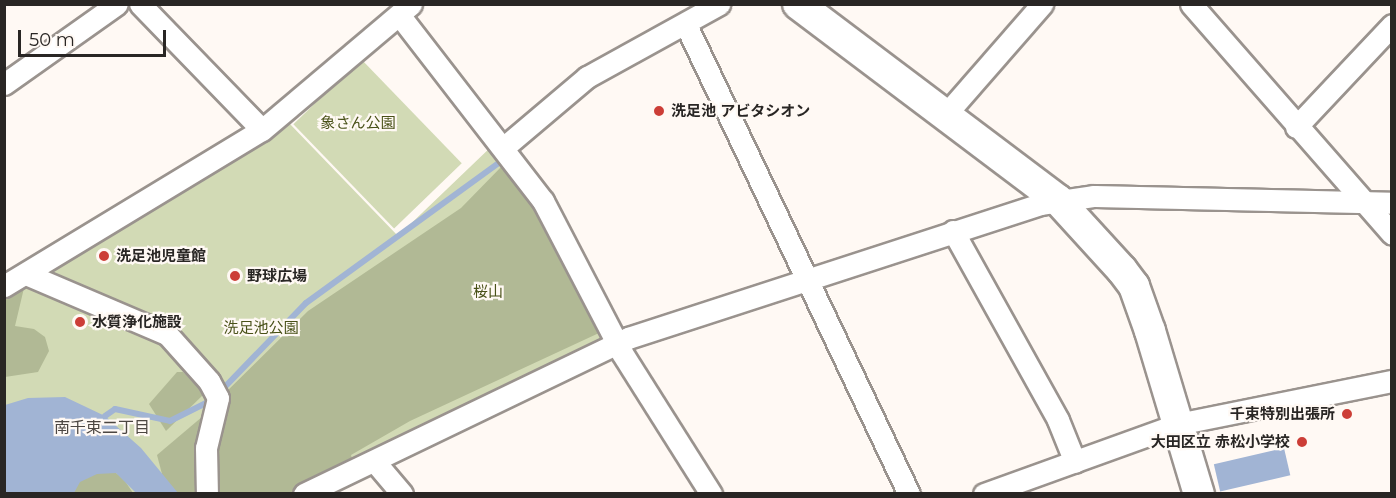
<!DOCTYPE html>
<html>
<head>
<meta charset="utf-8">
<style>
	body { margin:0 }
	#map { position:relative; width:1396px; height:498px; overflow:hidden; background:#fff9f4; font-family:Montserrat,"Noto Sans JP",sans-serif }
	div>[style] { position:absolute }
	.green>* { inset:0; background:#d2dab5; transform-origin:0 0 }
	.forest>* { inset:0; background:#b1b995 }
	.water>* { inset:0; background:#a1b4d4; transform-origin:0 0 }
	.stream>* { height:6px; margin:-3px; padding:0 3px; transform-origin:3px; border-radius:3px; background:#a1b4d4 }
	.roads { filter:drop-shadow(2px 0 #9a938e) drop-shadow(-2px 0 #9a938e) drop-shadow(0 2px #9a938e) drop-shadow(0 -2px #9a938e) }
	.street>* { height:21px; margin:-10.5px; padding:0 10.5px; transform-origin:10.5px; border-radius:10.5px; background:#fff }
	.secondary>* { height:30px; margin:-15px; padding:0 15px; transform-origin:15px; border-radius:15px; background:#fff }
	.dots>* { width:16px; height:16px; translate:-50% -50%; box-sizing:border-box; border:3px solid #fff9f4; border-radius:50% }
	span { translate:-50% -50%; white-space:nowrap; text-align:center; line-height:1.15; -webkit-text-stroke:4.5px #fff9f4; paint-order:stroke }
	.poi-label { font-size:15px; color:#292624; font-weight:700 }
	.left { translate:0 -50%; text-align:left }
	.right { translate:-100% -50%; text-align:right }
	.park-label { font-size:15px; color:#495118 }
	.neighbourhood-label { font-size:16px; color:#4d4742 }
	.frame { position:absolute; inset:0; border:6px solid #292624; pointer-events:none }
	.scale { position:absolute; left:18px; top:30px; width:148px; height:27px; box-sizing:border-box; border:3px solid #292624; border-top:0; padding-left:8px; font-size:18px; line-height:21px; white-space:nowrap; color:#292624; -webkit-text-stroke:4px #fff9f4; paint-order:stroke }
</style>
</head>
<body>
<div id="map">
	<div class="green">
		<i style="left:361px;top:59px;width:145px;height:94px;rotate:46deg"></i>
		<i style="clip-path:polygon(282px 122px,289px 123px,398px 236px,494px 144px,607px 341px,321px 477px,335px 493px,5px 494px,5px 293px)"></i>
	</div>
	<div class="forest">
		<i style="clip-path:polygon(503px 165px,557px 238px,599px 333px,410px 421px,351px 455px,354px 466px,293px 493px,218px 493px,212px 464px,220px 398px,308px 311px,461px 208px)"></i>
		<i style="clip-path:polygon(24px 288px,15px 326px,34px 329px,45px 337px,49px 351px,38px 372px,5px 377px,5px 296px)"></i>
		<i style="clip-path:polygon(177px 372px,183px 372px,204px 394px,166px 431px,149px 404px)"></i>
		<i style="clip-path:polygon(209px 411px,200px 493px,167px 493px,157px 455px)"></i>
		<i style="clip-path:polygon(105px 465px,123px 478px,133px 493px,67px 494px,76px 473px)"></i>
	</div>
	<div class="water">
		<i style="clip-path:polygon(65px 397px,105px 416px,141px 448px,178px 493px,136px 493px,116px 473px,97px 474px,80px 482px,74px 493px,5px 493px,5px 405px,28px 398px)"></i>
		<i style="left:1284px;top:448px;width:28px;height:72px;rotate:77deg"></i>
	</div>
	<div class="stream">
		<i style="left:219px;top:393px;width:125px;rotate:-46deg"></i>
		<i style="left:306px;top:303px;width:243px;rotate:-36deg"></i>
		<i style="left:105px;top:416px;width:12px;rotate:-35deg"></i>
		<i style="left:115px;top:409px;width:56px;rotate:12.3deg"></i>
		<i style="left:170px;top:421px;width:47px;rotate:-26.6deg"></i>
	</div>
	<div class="roads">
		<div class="street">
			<i style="left:140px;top:4px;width:175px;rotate:45.9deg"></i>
			<i style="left:1191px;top:4px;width:305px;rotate:48.8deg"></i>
			<i style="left:400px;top:16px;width:234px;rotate:52.3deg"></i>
			<i style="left:543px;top:201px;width:171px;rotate:62.5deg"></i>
			<i style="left:622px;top:353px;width:167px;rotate:57.7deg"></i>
			<i style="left:686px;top:25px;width:519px;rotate:64.57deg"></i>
			<i style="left:4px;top:84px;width:138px;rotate:-35.3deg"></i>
			<i style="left:947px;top:113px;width:145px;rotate:-48.9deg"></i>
			<i style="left:1296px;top:127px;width:140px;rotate:-46.7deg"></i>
			<i style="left:503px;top:148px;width:110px;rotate:-40.2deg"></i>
			<i style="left:587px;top:77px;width:151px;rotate:-28.9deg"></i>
			<i style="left:953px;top:231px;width:216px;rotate:60.9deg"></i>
			<i style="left:1058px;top:420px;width:45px;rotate:68deg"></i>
			<i style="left:26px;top:274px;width:153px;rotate:23.1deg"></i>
			<i style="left:167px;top:334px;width:63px;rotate:48.2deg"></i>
			<i style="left:209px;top:381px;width:19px;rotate:62deg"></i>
			<i style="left:218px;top:398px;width:51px;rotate:103.5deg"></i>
			<i style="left:206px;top:448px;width:46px;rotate:88.8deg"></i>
			<i style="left:4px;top:286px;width:301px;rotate:-31.2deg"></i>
			<i style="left:262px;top:130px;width:195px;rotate:-40.2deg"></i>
			<i style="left:375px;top:462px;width:42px;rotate:49.8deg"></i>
			<i style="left:304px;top:494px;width:360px;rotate:-25.7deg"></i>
			<i style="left:628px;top:338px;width:433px;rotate:-18deg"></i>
			<i style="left:1040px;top:204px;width:55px;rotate:-8.4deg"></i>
			<i style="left:1094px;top:196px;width:298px;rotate:1.3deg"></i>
			<i style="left:984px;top:494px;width:206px;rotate:-19.8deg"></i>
			<i style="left:1178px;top:424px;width:218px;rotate:-11.4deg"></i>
		</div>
		<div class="secondary">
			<i style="left:798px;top:4px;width:326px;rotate:37deg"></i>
			<i style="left:1058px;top:200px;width:95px;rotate:47.6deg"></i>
			<i style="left:1122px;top:270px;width:20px;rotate:53deg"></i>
			<i style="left:1134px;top:286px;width:48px;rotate:70.4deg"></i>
			<i style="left:1150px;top:331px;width:170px;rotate:73.3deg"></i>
		</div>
	</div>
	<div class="dots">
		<i style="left:659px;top:111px;background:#cc3e37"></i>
		<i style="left:104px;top:256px;background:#cc3e37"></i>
		<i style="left:235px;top:276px;background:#cc3e37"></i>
		<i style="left:80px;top:322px;background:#cc3e37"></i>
		<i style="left:1347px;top:414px;background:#cc3e37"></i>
		<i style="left:1302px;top:442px;background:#cc3e37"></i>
	</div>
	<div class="poi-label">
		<span class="left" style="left:671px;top:111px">洗足池 アビタシオン</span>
		<span class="left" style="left:116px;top:256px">洗足池児童館</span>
		<span class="left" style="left:247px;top:276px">野球広場</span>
		<span class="left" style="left:92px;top:322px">水質浄化施設</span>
		<span class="right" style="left:1335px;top:414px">千束特別出張所</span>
		<span class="right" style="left:1290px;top:442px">大田区立 赤松小学校</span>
	</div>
	<div class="park-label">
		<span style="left:358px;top:123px">象さん公園</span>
		<span style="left:488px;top:292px">桜山</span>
		<span style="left:261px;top:328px">洗足池公園</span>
	</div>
	<div class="neighbourhood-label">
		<span style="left:102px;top:428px">南千束二丁目</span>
	</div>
	<div class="frame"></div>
	<div class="scale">50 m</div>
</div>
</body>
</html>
